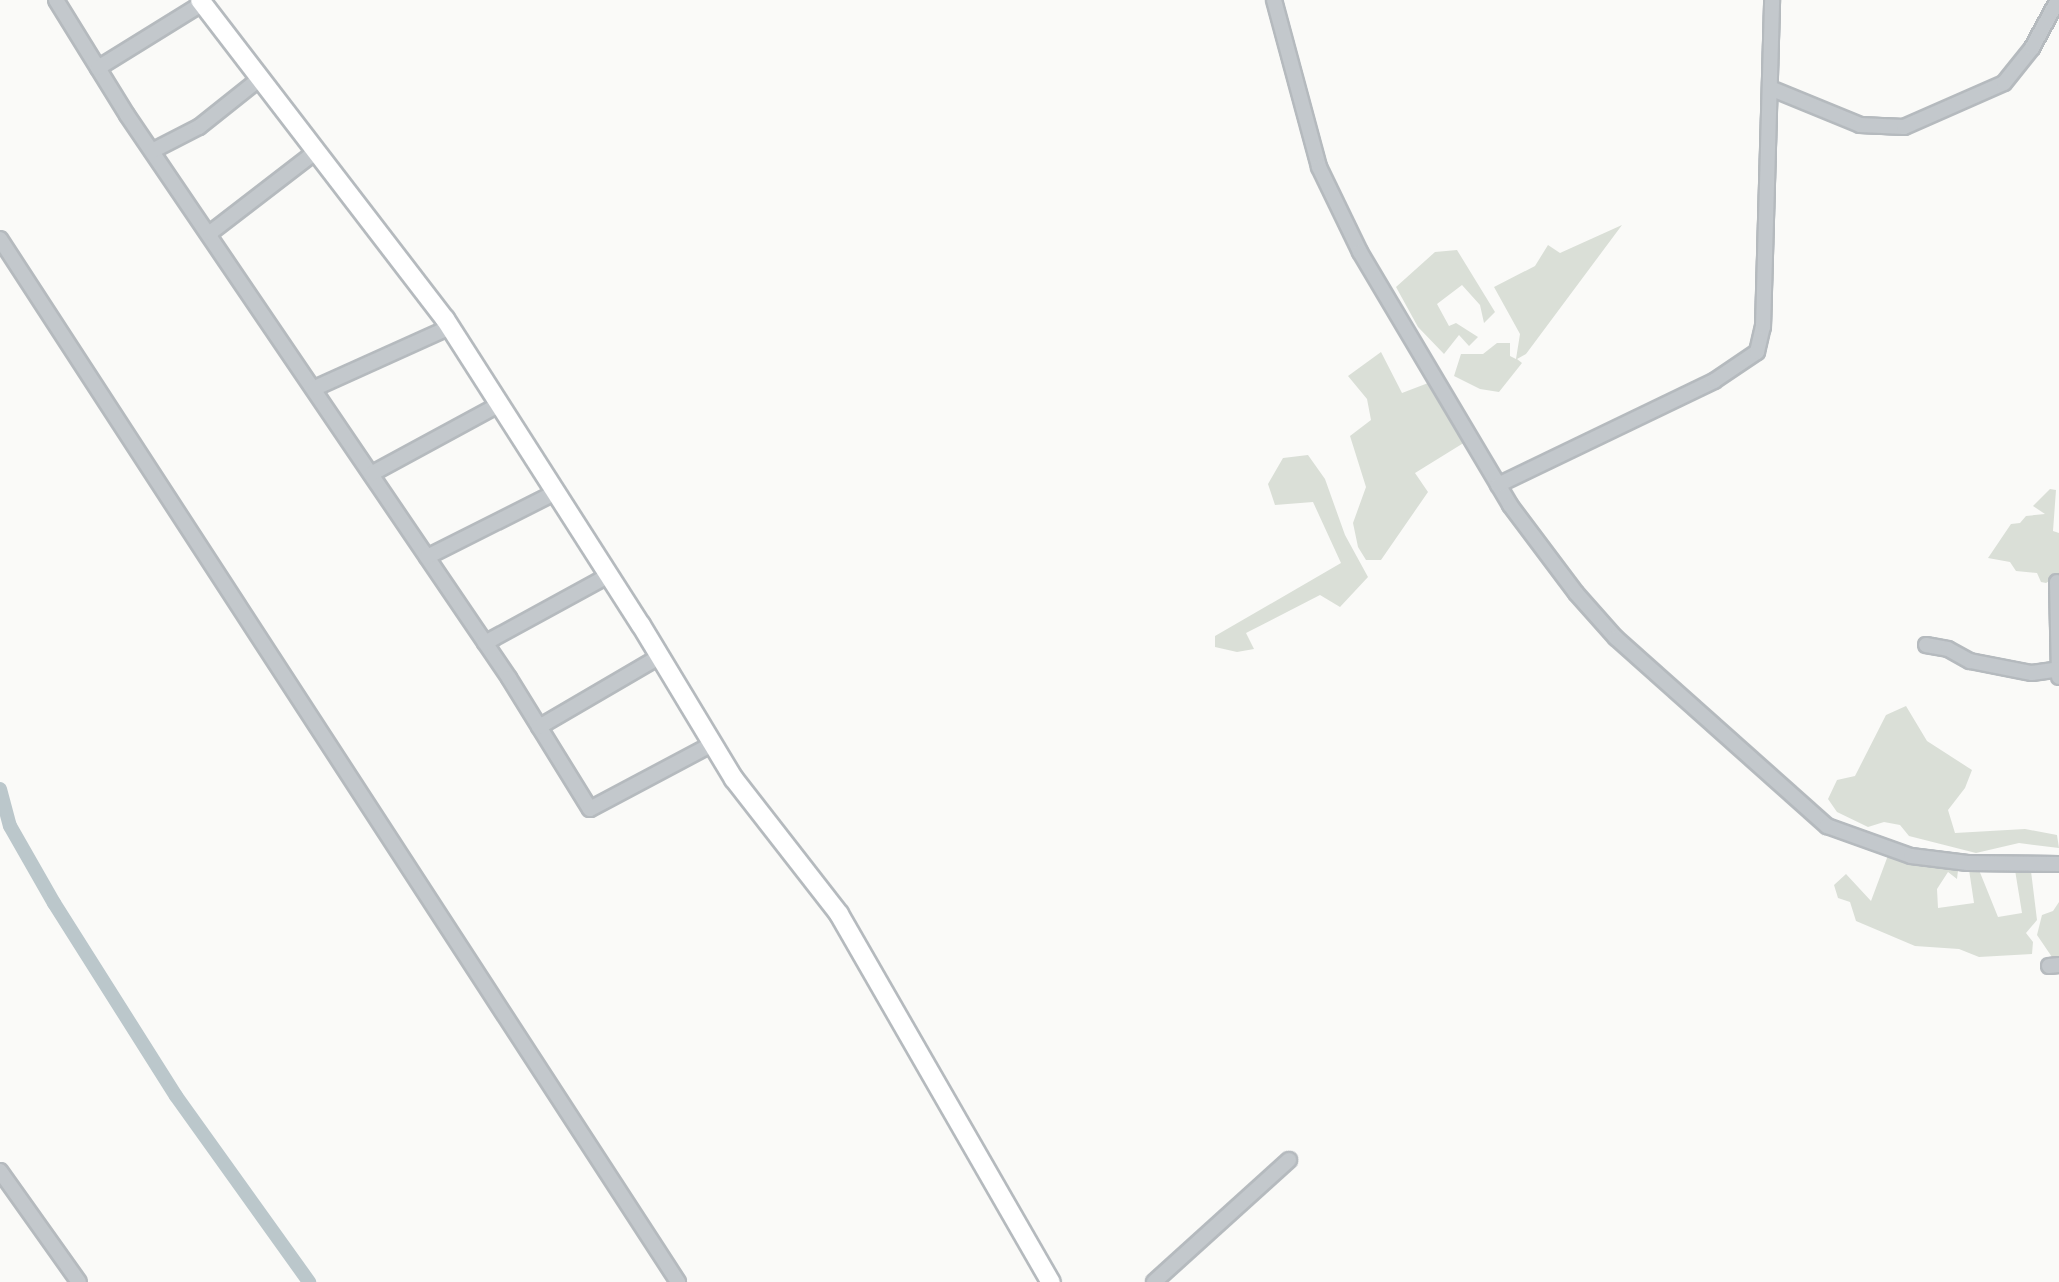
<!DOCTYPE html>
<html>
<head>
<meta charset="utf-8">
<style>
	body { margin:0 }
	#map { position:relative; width:2059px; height:1282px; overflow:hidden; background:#fafaf8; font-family:Figtree,sans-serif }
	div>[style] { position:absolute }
	.green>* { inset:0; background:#dadfd7 }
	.canal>* { height:14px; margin:-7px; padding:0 7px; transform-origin:7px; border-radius:7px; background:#bbc7cb }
	.roads { filter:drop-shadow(2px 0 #b5babe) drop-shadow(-2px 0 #b5babe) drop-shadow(0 2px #b5babe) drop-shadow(0 -2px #b5babe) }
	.minor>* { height:14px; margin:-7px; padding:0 7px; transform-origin:7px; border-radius:7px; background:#c3c8cc }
	.major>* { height:18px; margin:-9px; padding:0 9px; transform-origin:9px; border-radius:9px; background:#fff }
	span { translate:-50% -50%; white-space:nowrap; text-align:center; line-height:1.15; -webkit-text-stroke:7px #fff; paint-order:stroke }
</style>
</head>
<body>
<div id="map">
	<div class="green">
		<i style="clip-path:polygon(1622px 225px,1526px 354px,1517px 359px,1522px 363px,1499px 392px,1480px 389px,1454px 376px,1461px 354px,1483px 354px,1497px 343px,1510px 343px,1510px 356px,1516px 359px,1520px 334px,1494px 287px,1535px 266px,1548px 245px,1560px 253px)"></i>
		<i style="clip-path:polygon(1457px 250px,1495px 312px,1484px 323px,1480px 305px,1462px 285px,1437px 304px,1449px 326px,1456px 323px,1478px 337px,1469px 346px,1459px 335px,1444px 354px,1418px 327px,1396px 287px,1435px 252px)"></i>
		<i style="clip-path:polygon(1381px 352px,1402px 393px,1436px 380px,1470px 439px,1415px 473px,1428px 492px,1381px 560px,1366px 560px,1358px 547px,1353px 523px,1366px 487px,1350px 436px,1371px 420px,1367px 399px,1348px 376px)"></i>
		<i style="clip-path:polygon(1308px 455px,1325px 479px,1345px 535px,1368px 577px,1340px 607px,1320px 595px,1246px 633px,1254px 649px,1237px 652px,1215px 647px,1215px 636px,1341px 563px,1313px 502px,1275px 505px,1268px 484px,1283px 458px)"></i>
		<i style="clip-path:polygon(2050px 489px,2056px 490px,2053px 531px,2059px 533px,2059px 575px,2046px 583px,2041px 582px,2037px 573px,2016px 571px,2010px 562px,1988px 558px,2011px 524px,2020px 523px,2026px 516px,2045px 514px,2033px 506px)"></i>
		<i style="clip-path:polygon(1906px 706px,1927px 741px,1972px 770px,1965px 788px,1948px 810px,1955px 833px,2025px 829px,2057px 835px,2059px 848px,2019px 843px,1976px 853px,1909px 836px,1900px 825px,1884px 822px,1868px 827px,1837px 812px,1828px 799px,1837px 780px,1855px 776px,1886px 715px)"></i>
		<i style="clip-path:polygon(1890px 850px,1959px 862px,1957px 879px,1948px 872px,1937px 889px,1938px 908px,1974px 903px,1968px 863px,1979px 870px,1998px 917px,2022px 913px,2015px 870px,2030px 863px,2037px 920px,2026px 933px,2033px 942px,2032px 954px,1979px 957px,1959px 949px,1915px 946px,1856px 921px,1850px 902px,1838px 898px,1834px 885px,1846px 874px,1871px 901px)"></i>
		<i style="clip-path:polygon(2059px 902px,2059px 958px,2054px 960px,2037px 935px,2042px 915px,2053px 911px)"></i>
	</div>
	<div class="canal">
		<i style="left:0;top:789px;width:38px;rotate:75deg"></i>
		<i style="left:10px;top:826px;width:89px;rotate:60.3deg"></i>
		<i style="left:54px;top:903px;width:228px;rotate:57.7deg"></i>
		<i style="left:176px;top:1096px;width:229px;rotate:54.4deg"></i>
	</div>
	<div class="roads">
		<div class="minor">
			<i style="left:56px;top:0;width:135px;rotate:58.3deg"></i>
			<i style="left:127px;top:115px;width:680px;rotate:55.84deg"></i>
			<i style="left:509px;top:678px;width:154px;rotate:58.3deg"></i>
			<i style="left:590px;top:809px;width:138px;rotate:-28deg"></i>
			<i style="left:1274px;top:0;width:173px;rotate:74.9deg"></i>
			<i style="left:1319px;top:167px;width:94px;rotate:64.2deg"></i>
			<i style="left:1360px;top:252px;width:294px;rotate:59.3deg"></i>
			<i style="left:1510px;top:505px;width:110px;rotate:53.1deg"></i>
			<i style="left:1576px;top:593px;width:60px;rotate:48.4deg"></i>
			<i style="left:1616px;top:638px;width:283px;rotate:41.7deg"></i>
			<i style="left:1827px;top:826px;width:89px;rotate:19.7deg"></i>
			<i style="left:1911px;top:856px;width:57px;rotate:7deg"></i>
			<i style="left:1968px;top:863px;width:91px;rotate:0.6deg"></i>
			<i style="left:98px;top:68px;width:123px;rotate:-31.8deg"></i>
			<i style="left:1770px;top:88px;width:97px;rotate:22.3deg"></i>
			<i style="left:1860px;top:125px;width:44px;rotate:2.6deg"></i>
			<i style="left:1904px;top:127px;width:109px;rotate:-23.7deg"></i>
			<i style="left:2004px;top:83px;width:45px;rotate:-51.3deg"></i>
			<i style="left:2032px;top:48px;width:55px;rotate:-61.6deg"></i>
			<i style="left:152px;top:151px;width:53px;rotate:-27.1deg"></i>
			<i style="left:199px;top:127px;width:75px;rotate:-38.5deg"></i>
			<i style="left:210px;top:233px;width:133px;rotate:-37.6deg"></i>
			<i style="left:0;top:239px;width:1244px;rotate:56.97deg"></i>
			<i style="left:315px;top:388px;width:148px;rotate:-24.3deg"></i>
			<i style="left:371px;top:474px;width:147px;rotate:-28.5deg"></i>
			<i style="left:1498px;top:485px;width:240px;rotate:-25.7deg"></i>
			<i style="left:1714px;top:381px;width:52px;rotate:-34deg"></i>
			<i style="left:1757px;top:352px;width:26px;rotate:-77deg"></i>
			<i style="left:1763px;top:327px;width:327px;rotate:-88.4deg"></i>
			<i style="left:427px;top:557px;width:144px;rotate:-26.7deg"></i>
			<i style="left:2057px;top:582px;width:95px;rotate:88.8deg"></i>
			<i style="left:485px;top:643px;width:141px;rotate:-28.7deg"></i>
			<i style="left:1926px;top:645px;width:22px;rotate:10deg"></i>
			<i style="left:1948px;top:649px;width:25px;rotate:29deg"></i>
			<i style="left:1970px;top:661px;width:63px;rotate:11deg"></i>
			<i style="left:2032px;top:673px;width:27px;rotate:-8deg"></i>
			<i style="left:539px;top:727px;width:139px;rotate:-30.3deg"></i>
			<i style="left:2049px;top:966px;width:10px;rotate:-6deg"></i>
			<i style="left:0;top:1171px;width:136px;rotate:54.6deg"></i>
			<i style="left:1154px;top:1282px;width:182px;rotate:-42.1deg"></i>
		</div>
		<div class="major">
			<i style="left:200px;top:0;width:402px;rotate:52.5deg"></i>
			<i style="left:445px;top:319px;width:363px;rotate:57.4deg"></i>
			<i style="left:641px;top:625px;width:180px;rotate:58.9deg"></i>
			<i style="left:734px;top:779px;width:171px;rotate:52.1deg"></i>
			<i style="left:839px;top:914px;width:425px;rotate:60.1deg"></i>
		</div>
	</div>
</div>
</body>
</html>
